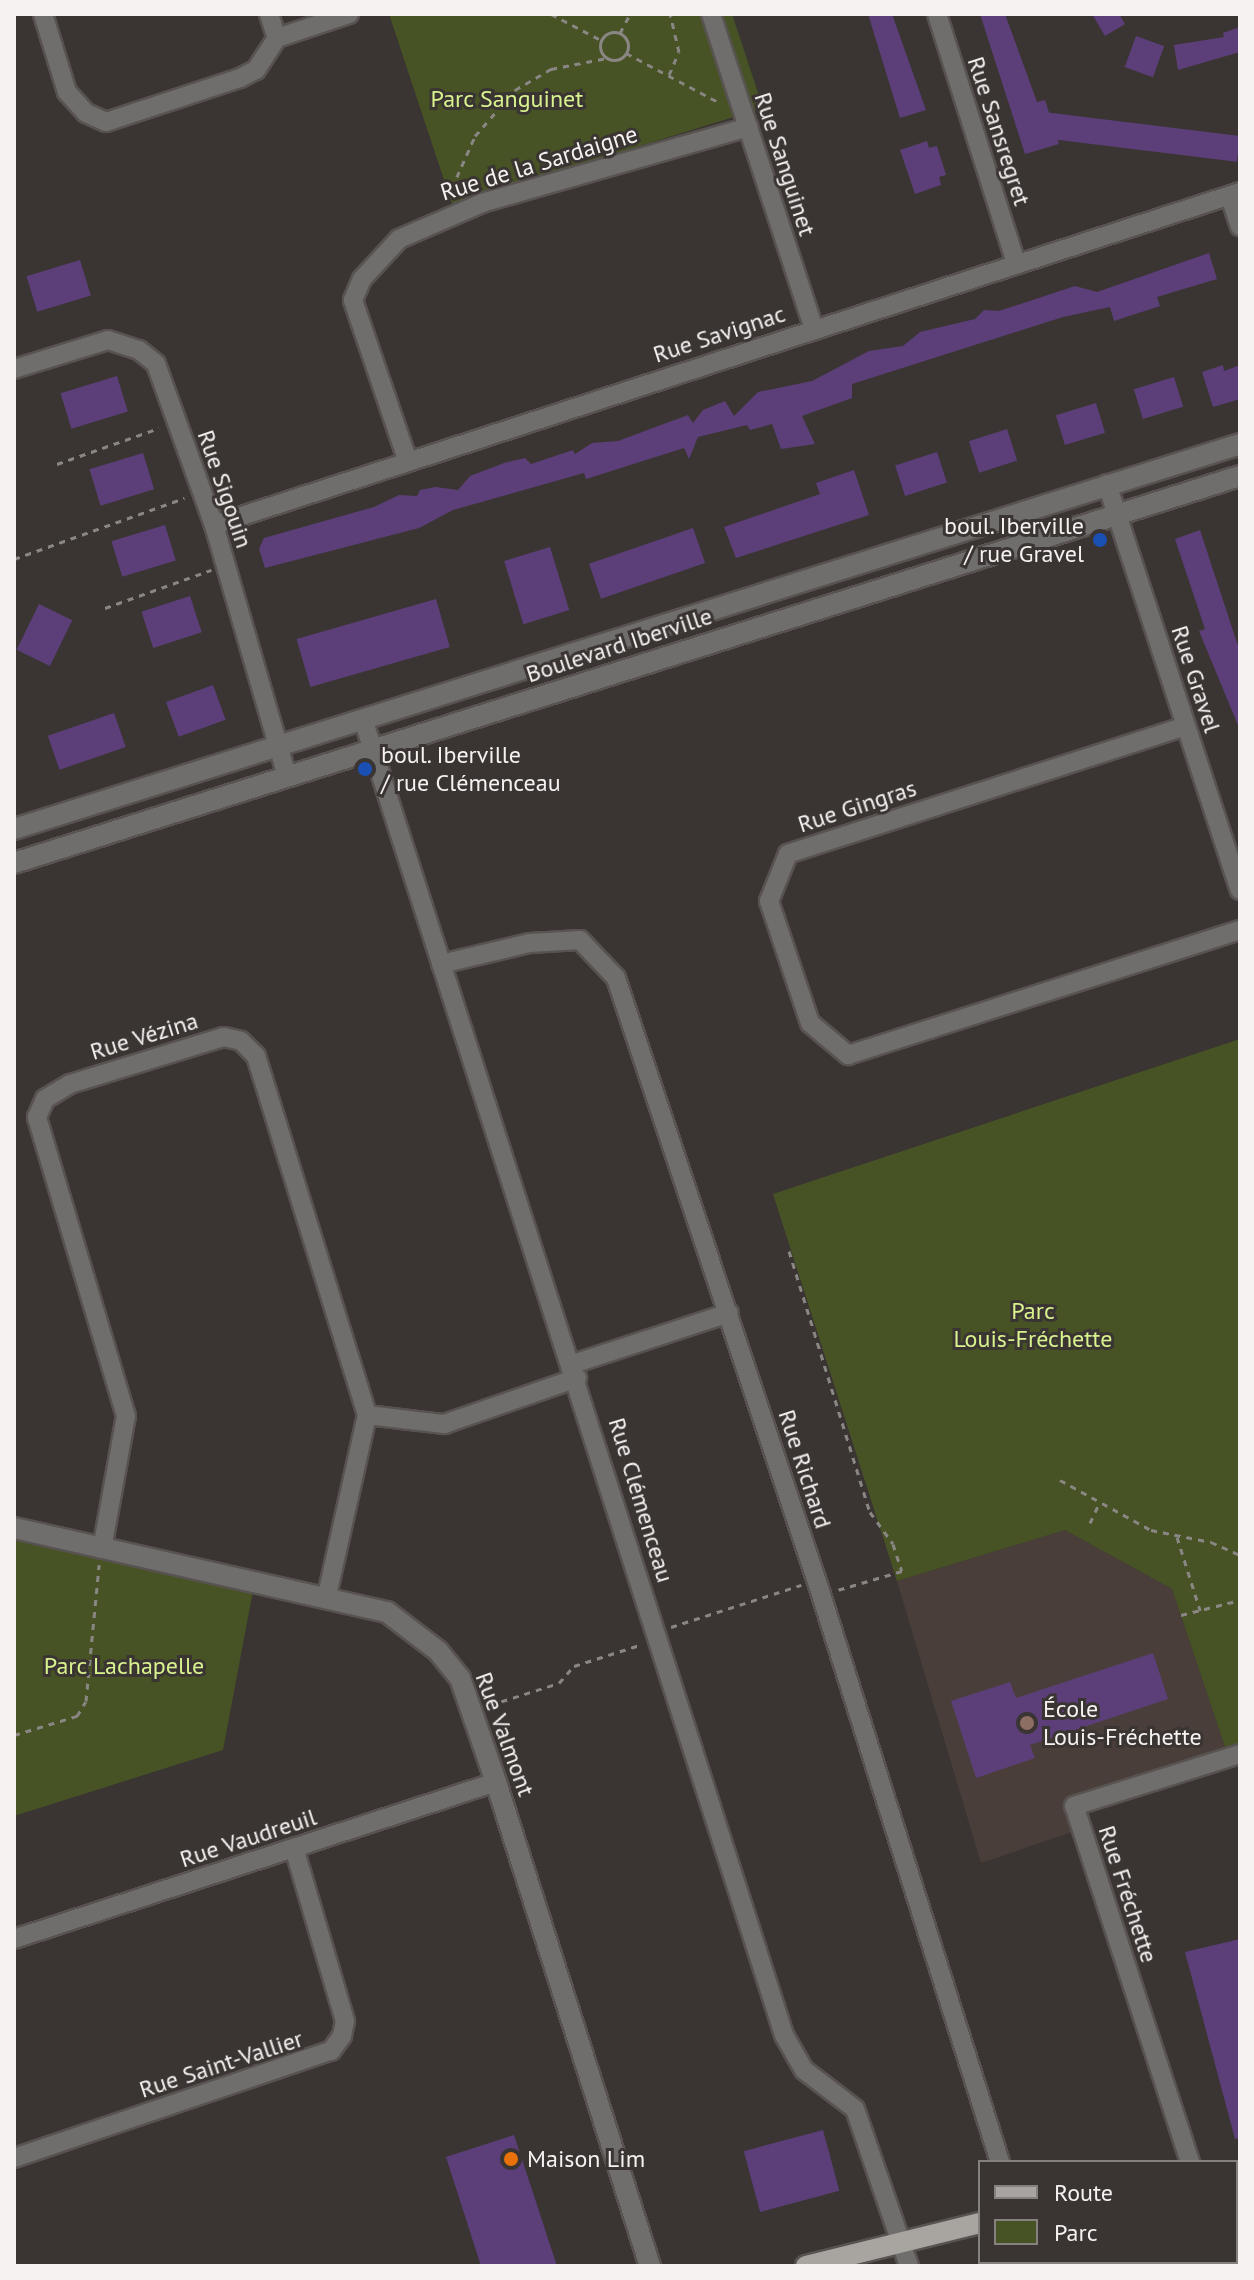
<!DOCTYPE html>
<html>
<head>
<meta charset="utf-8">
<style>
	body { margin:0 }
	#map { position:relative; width:1254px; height:2280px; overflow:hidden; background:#3a3533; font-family:"PT Sans",sans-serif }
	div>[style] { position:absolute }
	.built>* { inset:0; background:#493e3a }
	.green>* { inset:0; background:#475324 }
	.building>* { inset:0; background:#5c3f79; transform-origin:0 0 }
	.path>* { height:3px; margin-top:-1.5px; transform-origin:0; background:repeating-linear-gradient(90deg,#8a8684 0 6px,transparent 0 12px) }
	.path>.ring { margin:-1.5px; padding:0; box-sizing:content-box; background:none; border:3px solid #8a8684; border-radius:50% }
	.roads { filter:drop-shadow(2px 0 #585351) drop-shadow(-2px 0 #585351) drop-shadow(0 2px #585351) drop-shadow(0 -2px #585351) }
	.minor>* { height:18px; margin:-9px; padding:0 9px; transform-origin:9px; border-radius:9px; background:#706e6c }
	.tertiary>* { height:20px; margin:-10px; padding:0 10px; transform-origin:10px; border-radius:10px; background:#706e6c }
	.primary>* { height:20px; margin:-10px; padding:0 10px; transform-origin:10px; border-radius:10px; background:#a8a5a1 }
	.dots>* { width:22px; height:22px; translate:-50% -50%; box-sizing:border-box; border:4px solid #3a3533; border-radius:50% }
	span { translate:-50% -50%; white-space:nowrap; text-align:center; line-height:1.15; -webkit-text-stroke:6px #3a3533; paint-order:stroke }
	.park-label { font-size:24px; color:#d8f28e }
	.street-label { font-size:24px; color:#f5f2f1 }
	.poi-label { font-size:24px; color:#f5f2f1 }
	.right { translate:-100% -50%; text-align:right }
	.left { translate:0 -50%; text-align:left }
	.frame { position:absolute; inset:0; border:16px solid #f5f2f1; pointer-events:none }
	.legend { position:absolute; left:978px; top:2160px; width:260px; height:104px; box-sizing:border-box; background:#3a3533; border:2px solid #85817f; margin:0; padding:10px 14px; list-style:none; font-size:24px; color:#f5f2f1 }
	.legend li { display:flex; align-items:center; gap:16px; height:40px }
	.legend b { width:40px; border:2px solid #85817f }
</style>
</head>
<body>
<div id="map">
	<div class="built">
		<i style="clip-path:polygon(1065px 1530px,1172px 1589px,1229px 1759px,1074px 1806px,1081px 1829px,981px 1863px,897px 1581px)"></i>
	</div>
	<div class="green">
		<i style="clip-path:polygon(389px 14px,732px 14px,763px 108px,452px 204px)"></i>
		<i style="clip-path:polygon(1240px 1039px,1240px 1756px,1229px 1759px,1172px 1589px,1065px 1530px,897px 1581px,773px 1194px)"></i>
		<i style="clip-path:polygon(14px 1528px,255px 1580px,223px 1750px,14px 1816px)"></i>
	</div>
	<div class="building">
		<i style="clip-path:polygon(868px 14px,892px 14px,926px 110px,900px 118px)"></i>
		<i style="clip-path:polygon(980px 14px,1005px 14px,1037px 102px,1045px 100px,1059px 144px,1025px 154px)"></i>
		<i style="clip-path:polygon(1092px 14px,1119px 14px,1125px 24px,1105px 36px)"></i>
		<i style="clip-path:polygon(1240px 27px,1240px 52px,1178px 70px,1174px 45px,1224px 37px,1223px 33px)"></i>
		<i style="left:1136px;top:36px;width:30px;height:33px;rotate:20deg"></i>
		<i style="left:1240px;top:136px;width:26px;height:200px;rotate:97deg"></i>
		<i style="clip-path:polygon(927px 141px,929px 148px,937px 146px,946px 175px,939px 177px,941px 185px,915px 194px,900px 150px)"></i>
		<i style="clip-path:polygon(1209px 253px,1217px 279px,1157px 297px,1160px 306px,1114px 321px,1110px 307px,1063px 317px,852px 384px,852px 398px,802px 416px,815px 444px,781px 449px,772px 424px,750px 430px,747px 425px,698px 437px,689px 459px,684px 448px,586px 479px,584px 473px,453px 510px,419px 528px,265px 568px,259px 549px,264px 538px,374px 507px,399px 495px,417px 496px,420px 490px,436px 487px,458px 490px,470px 476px,504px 463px,525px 458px,531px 464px,573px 450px,575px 454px,592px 443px,618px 441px,688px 415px,693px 423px,703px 410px,725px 401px,734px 416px,758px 392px,812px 381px,869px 351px,903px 346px,920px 332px,975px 319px,984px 310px,999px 311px,1075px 286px,1097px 292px)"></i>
		<i style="left:80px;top:260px;width:37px;height:56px;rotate:73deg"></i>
		<i style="clip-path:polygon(1223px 365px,1224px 371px,1240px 365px,1240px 399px,1213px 407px,1202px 372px)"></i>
		<i style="left:117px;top:376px;width:37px;height:59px;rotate:73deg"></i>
		<i style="left:1174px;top:377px;width:31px;height:42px;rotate:73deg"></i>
		<i style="left:1096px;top:403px;width:31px;height:42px;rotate:73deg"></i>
		<i style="left:1007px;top:429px;width:33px;height:40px;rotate:72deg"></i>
		<i style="left:937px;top:452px;width:32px;height:44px;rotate:72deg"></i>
		<i style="left:143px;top:453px;width:38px;height:56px;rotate:73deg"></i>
		<i style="clip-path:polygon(854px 470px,869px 515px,736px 558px,724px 527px,820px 494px,816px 483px)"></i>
		<i style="left:165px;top:525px;width:37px;height:56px;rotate:73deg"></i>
		<i style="left:693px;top:528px;width:37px;height:110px;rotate:71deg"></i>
		<i style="clip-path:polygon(1200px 530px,1240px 652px,1240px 730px,1199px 631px,1205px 629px,1175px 539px)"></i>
		<i style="left:550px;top:547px;width:66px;height:48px;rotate:73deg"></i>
		<i style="left:190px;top:596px;width:38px;height:51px;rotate:72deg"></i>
		<i style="left:436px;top:599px;width:50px;height:145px;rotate:74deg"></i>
		<i style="left:39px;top:604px;width:37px;height:51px;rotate:26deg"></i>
		<i style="left:213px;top:685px;width:37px;height:50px;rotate:70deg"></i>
		<i style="left:114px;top:713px;width:36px;height:70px;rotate:71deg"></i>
		<i style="clip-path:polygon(1153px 1653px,1168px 1699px,1030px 1745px,1035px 1758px,976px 1778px,951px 1701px,1010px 1682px,1016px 1698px)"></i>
		<i style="clip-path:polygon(1240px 1939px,1240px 2138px,1235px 2139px,1185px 1952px)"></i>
		<i style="left:823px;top:2130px;width:63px;height:82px;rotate:75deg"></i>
		<i style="clip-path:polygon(514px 2135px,557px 2266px,481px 2266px,446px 2157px)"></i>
	</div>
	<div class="path">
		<i style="left:551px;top:14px;width:56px;rotate:27.5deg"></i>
		<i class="ring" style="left:600px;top:32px;width:25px;height:25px"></i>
		<i style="left:620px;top:33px;width:21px;rotate:-62deg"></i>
		<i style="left:626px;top:53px;width:106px;rotate:28deg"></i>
		<i style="left:669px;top:75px;width:25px;rotate:-67deg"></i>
		<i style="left:679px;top:52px;width:39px;rotate:-103deg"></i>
		<i style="left:447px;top:199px;width:69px;rotate:-66deg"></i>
		<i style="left:475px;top:136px;width:61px;rotate:-49deg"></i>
		<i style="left:515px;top:90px;width:42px;rotate:-30.3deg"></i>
		<i style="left:551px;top:69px;width:57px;rotate:-11.1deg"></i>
		<i style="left:57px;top:464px;width:108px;rotate:-19.4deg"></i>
		<i style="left:14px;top:559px;width:181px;rotate:-19.7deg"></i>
		<i style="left:105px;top:608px;width:113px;rotate:-19.7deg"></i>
		<i style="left:789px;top:1251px;width:273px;rotate:72.8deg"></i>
		<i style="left:870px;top:1512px;width:39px;rotate:54deg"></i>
		<i style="left:893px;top:1544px;width:28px;rotate:72deg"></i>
		<i style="left:902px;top:1571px;width:67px;rotate:163.5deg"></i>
		<i style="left:1060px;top:1480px;width:104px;rotate:28.8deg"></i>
		<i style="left:1151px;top:1530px;width:61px;rotate:11.3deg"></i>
		<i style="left:1211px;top:1542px;width:32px;rotate:24deg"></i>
		<i style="left:1090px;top:1523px;width:23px;rotate:-65deg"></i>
		<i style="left:1177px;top:1537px;width:77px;rotate:72.5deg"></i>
		<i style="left:1181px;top:1615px;width:61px;rotate:-14.3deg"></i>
		<i style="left:671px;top:1627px;width:137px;rotate:-17.9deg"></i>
		<i style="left:490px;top:1705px;width:72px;rotate:-17.7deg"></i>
		<i style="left:559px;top:1683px;width:23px;rotate:-49deg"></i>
		<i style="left:574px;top:1666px;width:69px;rotate:-17.7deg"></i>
		<i style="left:14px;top:1735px;width:66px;rotate:-16.8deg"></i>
		<i style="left:77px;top:1716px;width:17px;rotate:-59deg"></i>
		<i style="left:86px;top:1701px;width:137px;rotate:-84.5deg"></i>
	</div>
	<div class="roads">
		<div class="minor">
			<i style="left:43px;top:14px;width:82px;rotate:72.9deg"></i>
			<i style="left:67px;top:92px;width:28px;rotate:48deg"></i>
			<i style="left:86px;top:113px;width:22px;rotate:24deg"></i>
			<i style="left:106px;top:122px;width:141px;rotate:-18.2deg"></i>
			<i style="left:240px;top:78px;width:18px;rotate:-27deg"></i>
			<i style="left:256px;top:70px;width:38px;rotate:-57deg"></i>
			<i style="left:277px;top:38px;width:76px;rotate:-18.4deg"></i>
			<i style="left:269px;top:14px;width:25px;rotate:72deg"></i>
			<i style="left:711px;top:14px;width:331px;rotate:71.9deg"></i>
			<i style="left:937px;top:14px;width:261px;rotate:72.4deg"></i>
			<i style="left:1230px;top:196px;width:32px;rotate:72deg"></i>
			<i style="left:14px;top:369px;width:98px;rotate:-17.1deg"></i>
			<i style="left:108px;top:340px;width:33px;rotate:18deg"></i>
			<i style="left:139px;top:350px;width:22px;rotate:39deg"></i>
			<i style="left:156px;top:364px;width:171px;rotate:70.2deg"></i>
			<i style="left:214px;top:525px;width:262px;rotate:73.8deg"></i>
			<i style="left:407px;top:459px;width:168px;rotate:-108.8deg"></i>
			<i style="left:353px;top:300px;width:23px;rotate:-67deg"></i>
			<i style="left:362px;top:279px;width:54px;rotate:-47.2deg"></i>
			<i style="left:399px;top:239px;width:90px;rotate:-23.4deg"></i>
			<i style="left:482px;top:203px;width:277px;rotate:-15.9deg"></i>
			<i style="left:1107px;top:484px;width:427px;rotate:71.9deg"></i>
			<i style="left:214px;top:525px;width:1079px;rotate:-17.98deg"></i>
			<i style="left:364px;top:722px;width:1379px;rotate:72.26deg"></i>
			<i style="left:784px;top:2035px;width:40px;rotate:60.3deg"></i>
			<i style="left:804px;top:2070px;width:64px;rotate:37.4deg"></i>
			<i style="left:855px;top:2109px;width:166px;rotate:71deg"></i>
			<i style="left:1186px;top:726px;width:418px;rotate:162.2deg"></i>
			<i style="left:788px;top:854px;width:51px;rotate:112deg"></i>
			<i style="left:769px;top:901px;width:129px;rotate:71.4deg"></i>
			<i style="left:810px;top:1023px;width:50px;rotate:40.1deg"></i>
			<i style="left:848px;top:1055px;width:411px;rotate:-17.7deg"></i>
			<i style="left:441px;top:964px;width:91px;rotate:-13.3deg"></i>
			<i style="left:530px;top:943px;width:50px;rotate:-3.4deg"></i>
			<i style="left:580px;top:940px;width:52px;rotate:46.5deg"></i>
			<i style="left:616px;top:978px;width:643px;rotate:71.59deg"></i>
			<i style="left:819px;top:1588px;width:602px;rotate:72.5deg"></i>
			<i style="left:573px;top:1364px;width:164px;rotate:-18.1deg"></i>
			<i style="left:367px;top:1415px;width:78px;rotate:6.7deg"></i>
			<i style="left:444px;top:1424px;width:141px;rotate:-19.1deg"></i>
			<i style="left:102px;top:1549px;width:135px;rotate:-79.8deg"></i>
			<i style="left:126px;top:1416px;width:312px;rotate:-106.6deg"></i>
			<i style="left:37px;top:1117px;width:20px;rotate:-66deg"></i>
			<i style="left:45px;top:1099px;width:29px;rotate:-31deg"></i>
			<i style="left:70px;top:1084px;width:161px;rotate:-17deg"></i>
			<i style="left:224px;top:1037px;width:17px;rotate:13deg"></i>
			<i style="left:241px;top:1041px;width:21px;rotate:45deg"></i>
			<i style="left:256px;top:1056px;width:376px;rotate:72.8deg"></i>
			<i style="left:367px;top:1415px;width:185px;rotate:102.5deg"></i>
			<i style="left:14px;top:1939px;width:507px;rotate:-18.04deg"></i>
			<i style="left:14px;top:2158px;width:335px;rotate:-18.7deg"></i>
			<i style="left:331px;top:2051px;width:19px;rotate:-54deg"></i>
			<i style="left:342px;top:2036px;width:15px;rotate:-79deg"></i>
			<i style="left:345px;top:2021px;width:180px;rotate:-106.4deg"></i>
			<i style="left:1190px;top:2162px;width:374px;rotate:-108deg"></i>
			<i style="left:1074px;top:1806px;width:174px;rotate:-17.4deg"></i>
			<i style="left:1148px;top:2262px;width:4px;rotate:76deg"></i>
		</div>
		<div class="tertiary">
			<i style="left:14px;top:829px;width:1285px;rotate:-17.43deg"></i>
			<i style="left:14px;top:863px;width:1286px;rotate:-17.52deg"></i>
			<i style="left:14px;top:1528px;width:382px;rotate:12.7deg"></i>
			<i style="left:387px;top:1612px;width:64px;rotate:37.4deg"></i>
			<i style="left:438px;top:1651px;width:35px;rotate:51deg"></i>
			<i style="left:460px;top:1678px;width:110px;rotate:70.9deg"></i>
			<i style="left:496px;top:1782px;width:508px;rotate:72.35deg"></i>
		</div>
		<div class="primary">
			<i style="left:1236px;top:2172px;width:4px"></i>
			<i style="left:806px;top:2266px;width:179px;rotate:-13.9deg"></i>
		</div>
	</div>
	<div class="dots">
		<i style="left:1100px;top:540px;background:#1a4fb4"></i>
		<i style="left:365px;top:769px;background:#1a4fb4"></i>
		<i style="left:1027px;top:1723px;background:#8d6e63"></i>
		<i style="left:511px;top:2159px;background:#e8710a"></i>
	</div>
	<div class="park-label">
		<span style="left:507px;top:99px">Parc Sanguinet</span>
		<span style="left:1033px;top:1325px">Parc<br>Louis-Fréchette</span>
		<span style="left:124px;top:1666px">Parc Lachapelle</span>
	</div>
	<div class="street-label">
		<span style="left:999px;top:131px;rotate:72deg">Rue Sansregret</span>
		<span style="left:539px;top:163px;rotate:-17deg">Rue de la Sardaigne</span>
		<span style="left:785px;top:164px;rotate:72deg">Rue Sanguinet</span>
		<span style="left:719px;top:334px;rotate:-18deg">Rue Savignac</span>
		<span style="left:225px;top:489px;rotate:71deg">Rue Sigouin</span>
		<span style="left:619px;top:645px;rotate:-18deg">Boulevard Iberville</span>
		<span style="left:1196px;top:679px;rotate:72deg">Rue Gravel</span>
		<span style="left:857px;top:806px;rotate:-18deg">Rue Gingras</span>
		<span style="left:144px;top:1036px;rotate:-17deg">Rue Vézina</span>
		<span style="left:805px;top:1469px;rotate:72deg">Rue Richard</span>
		<span style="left:641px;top:1500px;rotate:73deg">Rue Clémenceau</span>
		<span style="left:505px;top:1734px;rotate:70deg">Rue Valmont</span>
		<span style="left:248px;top:1838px;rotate:-18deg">Rue Vaudreuil</span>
		<span style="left:1128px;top:1894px;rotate:72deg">Rue Fréchette</span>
		<span style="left:221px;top:2064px;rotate:-18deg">Rue Saint-Vallier</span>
	</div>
	<div class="poi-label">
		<span class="right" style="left:1084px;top:540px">boul. Iberville<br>/ rue Gravel</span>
		<span class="left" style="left:381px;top:769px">boul. Iberville<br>/ rue Clémenceau</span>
		<span class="left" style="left:1043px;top:1723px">École<br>Louis-Fréchette</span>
		<span class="left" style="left:527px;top:2159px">Maison Lim</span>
	</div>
	<div class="frame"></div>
	<ul class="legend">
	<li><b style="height:10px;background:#a8a5a1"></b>Route</li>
	<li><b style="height:22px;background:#475324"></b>Parc</li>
	</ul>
</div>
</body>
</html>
